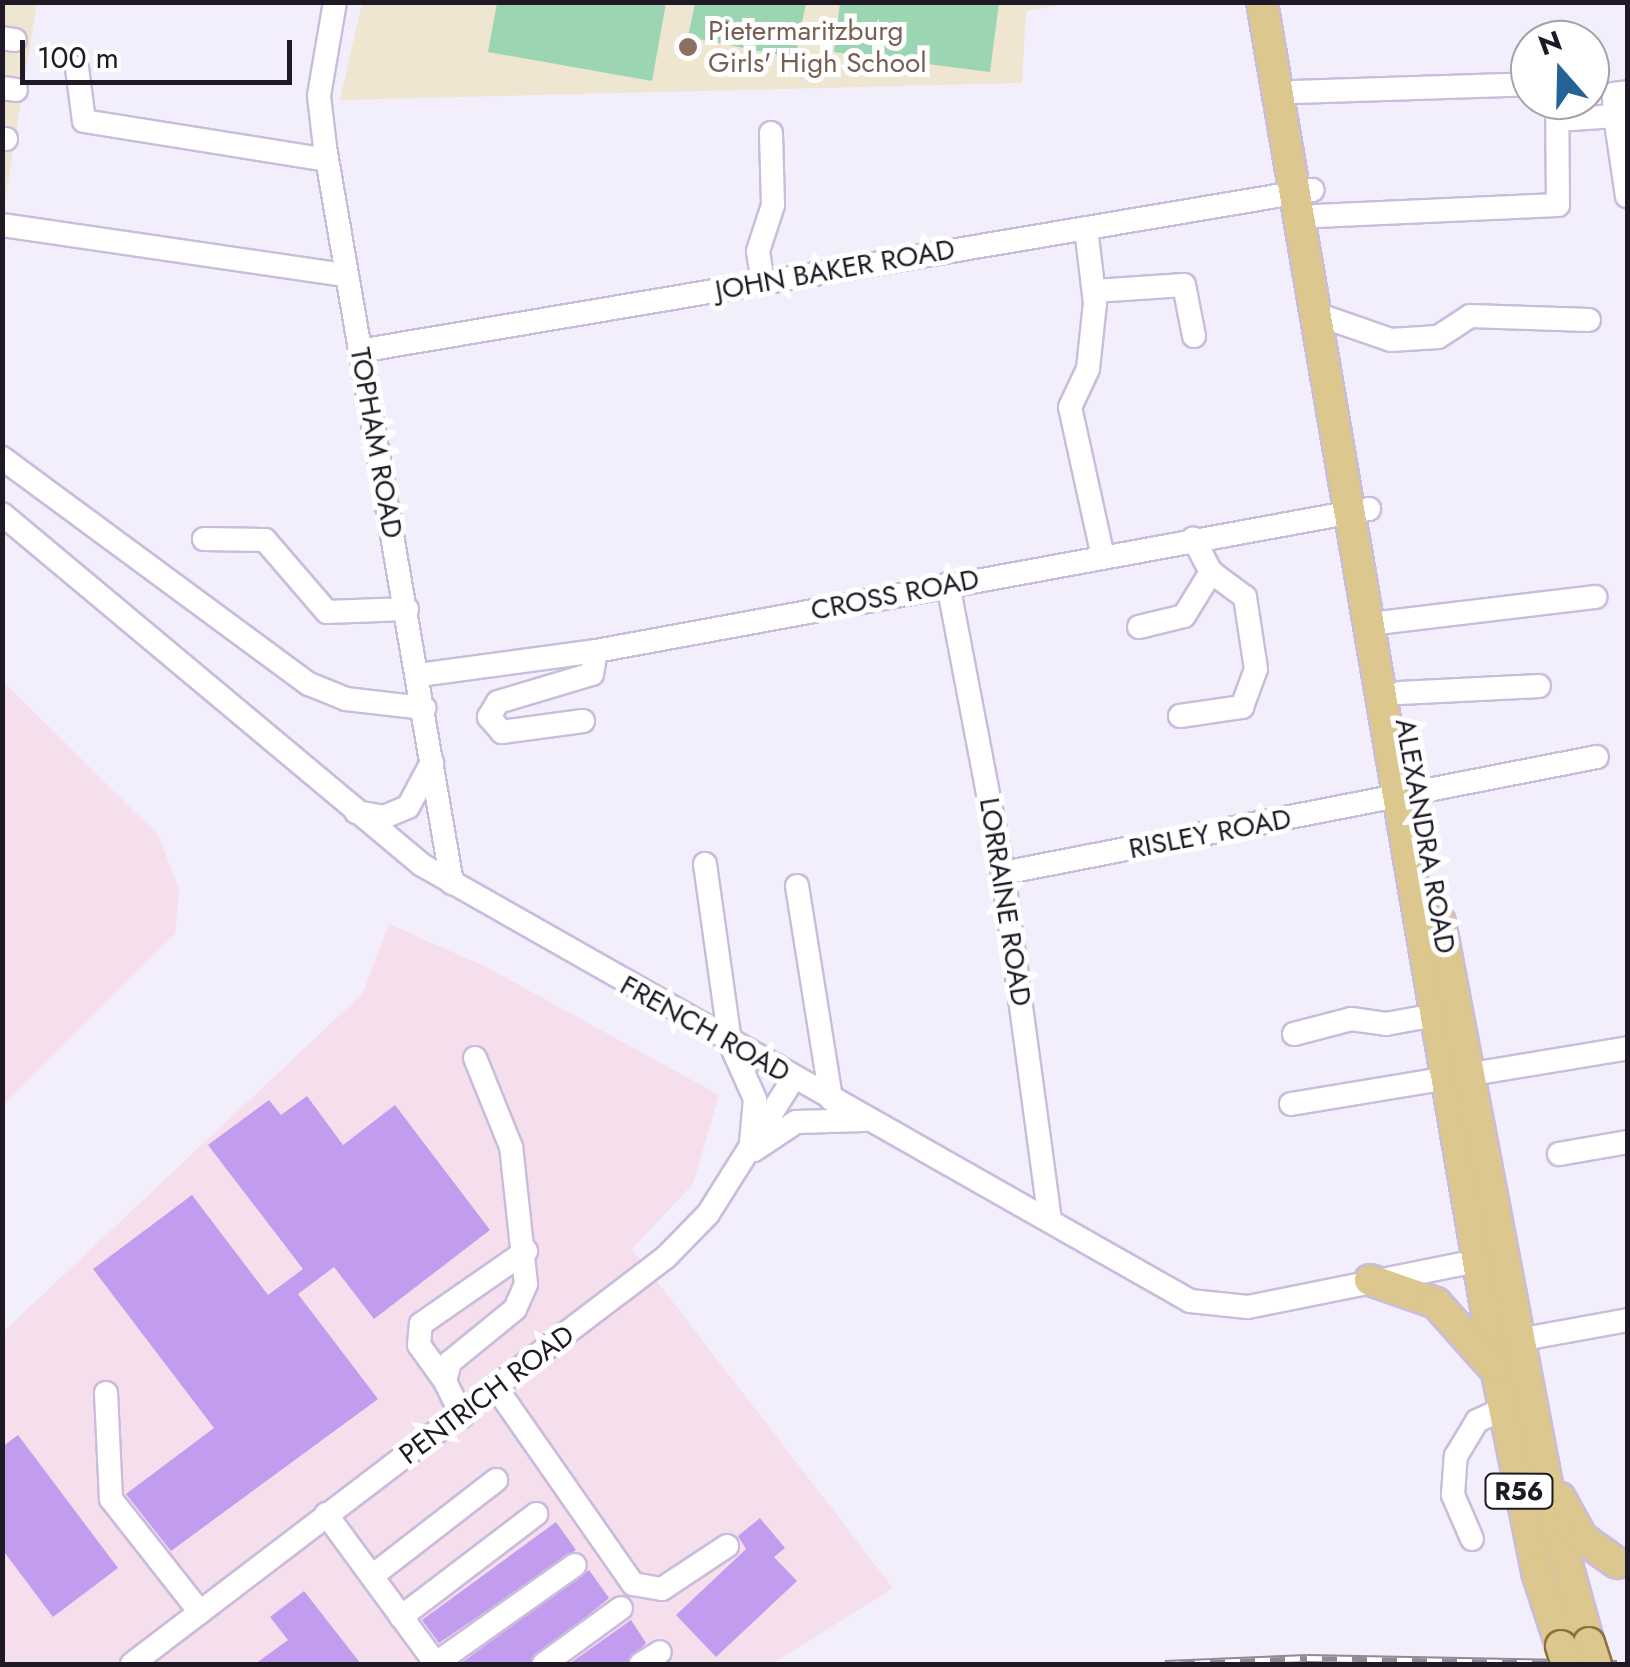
<!DOCTYPE html>
<html>
<head>
<meta charset="utf-8">
<style>
	body { margin:0 }
	#map { position:relative; width:1630px; height:1667px; overflow:hidden; background:#f3eefb; font-family:Jost,sans-serif }
	div>[style] { position:absolute }
	.industrial>* { inset:0; background:#f6dfec }
	.education>* { inset:0; background:#efe6d1 }
	.green>* { inset:0; background:#9cd5b2 }
	.building>* { inset:0; background:#c19cef }
	.roads { filter:drop-shadow(2px 0 #cabcdc) drop-shadow(-2px 0 #cabcdc) drop-shadow(0 2px #cabcdc) drop-shadow(0 -2px #cabcdc) }
	.minor>* { height:22px; margin:-11px; padding:0 11px; transform-origin:11px; border-radius:11px; background:#fff }
	.major>* { height:30px; margin:-15px; padding:0 15px; transform-origin:15px; border-radius:15px; background:#dcc78e }
	.rail>* { height:9px; margin-top:-4.5px; transform-origin:0; background:repeating-linear-gradient(90deg,#fff 0 15px,#8f8a96 0 30px); box-sizing:border-box; border-block:2px solid #8f8a96 }
	.bridges { filter:drop-shadow(2px 0 #8b7238) drop-shadow(-2px 0 #8b7238) drop-shadow(0 2px #8b7238) drop-shadow(0 -2px #8b7238) }
	.major-bridge>* { height:30px; margin:-15px; padding:0 15px; transform-origin:15px; border-radius:15px; background:#dcc78e }
	.dots>* { width:28px; height:28px; translate:-50% -50%; box-sizing:border-box; border:5px solid #fff; border-radius:50% }
	span { translate:-50% -50%; white-space:nowrap; text-align:center; line-height:1.15; -webkit-text-stroke:10px #fff; paint-order:stroke }
	.shield-label span { padding:2px 8px; background:#fff; border:2px solid; border-radius:8px; -webkit-text-stroke-width:0 }
	.shield-label { font-size:25px; color:#1e1924; font-weight:700 }
	.education-label { font-size:28px; color:#785e54 }
	.left { translate:0 -50%; text-align:left }
	.street-label { font-size:28px; color:#1e1924 }
	.frame { position:absolute; inset:0; border:5px solid #1e1924; pointer-events:none }
	.north { position:absolute; left:1510px; top:20px; width:100px; height:100px; box-sizing:border-box; background:#fff; border:2px solid #a5a3a7; border-radius:50%; rotate:340deg; font-size:28px; font-weight:700; line-height:40px; text-align:center; color:#1e1924 }
	.north::after { content:''; display:block; margin:auto; width:35px; height:45px; background:#246298; clip-path:polygon(50% 0,100% 100%,50% 72%,0 100%) }
	.scale { position:absolute; left:20px; top:40px; width:272px; height:45px; box-sizing:border-box; border:5px solid #1e1924; border-top:0; padding-left:12px; font-size:30px; line-height:35px; white-space:nowrap; color:#1e1924; -webkit-text-stroke:8px #fff; paint-order:stroke }
</style>
</head>
<body>
<div id="map">
	<div class="industrial">
		<i style="clip-path:polygon(3px 681px,159px 836px,179px 890px,175px 934px,3px 1106px)"></i>
		<i style="clip-path:polygon(389px 924px,488px 968px,719px 1095px,693px 1184px,632px 1249px,893px 1588px,772px 1664px,3px 1664px,3px 1332px,363px 993px)"></i>
	</div>
	<div class="education">
		<i style="clip-path:polygon(3px 3px,37px 3px,3px 213px)"></i>
		<i style="clip-path:polygon(362px 3px,1071px 3px,1026px 11px,1022px 83px,340px 100px)"></i>
	</div>
	<div class="green">
		<i style="clip-path:polygon(497px 3px,666px 3px,652px 81px,488px 52px)"></i>
		<i style="clip-path:polygon(695px 3px,806px 3px,795px 58px,688px 37px)"></i>
		<i style="clip-path:polygon(840px 3px,999px 3px,990px 72px,834px 52px)"></i>
	</div>
	<div class="building">
		<i style="clip-path:polygon(307px 1096px,343px 1145px,395px 1105px,490px 1230px,374px 1319px,334px 1267px,298px 1294px,378px 1399px,171px 1551px,126px 1494px,214px 1428px,93px 1269px,192px 1195px,268px 1295px,303px 1269px,208px 1145px,269px 1100px,281px 1115px)"></i>
		<i style="clip-path:polygon(18px 1435px,118px 1568px,53px 1617px,2px 1549px,2px 1447px)"></i>
		<i style="clip-path:polygon(760px 1518px,785px 1548px,774px 1557px,797px 1581px,716px 1657px,676px 1615px,746px 1549px,738px 1536px)"></i>
		<i style="clip-path:polygon(556px 1522px,576px 1550px,439px 1643px,422px 1620px)"></i>
		<i style="clip-path:polygon(589px 1570px,609px 1598px,529px 1664px,460px 1664px)"></i>
		<i style="clip-path:polygon(304px 1591px,361px 1664px,255px 1664px,288px 1640px,270px 1617px)"></i>
		<i style="clip-path:polygon(631px 1620px,646px 1643px,626px 1664px,569px 1664px)"></i>
	</div>
	<div class="roads">
		<div class="minor">
			<i style="left:335px;top:2px;width:95px;rotate:99.7deg"></i>
			<i style="left:319px;top:96px;width:51px;rotate:83.3deg"></i>
			<i style="left:325px;top:147px;width:747px;rotate:80.21deg"></i>
			<i style="left:2px;top:38px;width:13px;rotate:9deg"></i>
			<i style="left:77px;top:68px;width:53px;rotate:82.5deg"></i>
			<i style="left:84px;top:121px;width:246px;rotate:9.1deg"></i>
			<i style="left:2px;top:88px;width:14px;rotate:8deg"></i>
			<i style="left:1294px;top:92px;width:236px;rotate:-1.9deg"></i>
			<i style="left:1615px;top:116px;width:22px;rotate:-93deg"></i>
			<i style="left:1614px;top:94px;width:14px;rotate:-8deg"></i>
			<i style="left:1558px;top:120px;width:57px;rotate:-4deg"></i>
			<i style="left:1615px;top:116px;width:81px;rotate:81.5deg"></i>
			<i style="left:2px;top:139px;width:4px"></i>
			<i style="left:1316px;top:216px;width:242px;rotate:-2.6deg"></i>
			<i style="left:1558px;top:205px;width:105px;rotate:-90.5deg"></i>
			<i style="left:2px;top:225px;width:348px;rotate:8.3deg"></i>
			<i style="left:1086px;top:228px;width:76px;rotate:83.2deg"></i>
			<i style="left:1095px;top:303px;width:66px;rotate:96.1deg"></i>
			<i style="left:1088px;top:369px;width:42px;rotate:115.3deg"></i>
			<i style="left:1070px;top:407px;width:154px;rotate:77.6deg"></i>
			<i style="left:763px;top:283px;width:32px;rotate:-99deg"></i>
			<i style="left:758px;top:251px;width:48px;rotate:-71.9deg"></i>
			<i style="left:773px;top:205px;width:72px;rotate:-91.6deg"></i>
			<i style="left:1094px;top:291px;width:90px;rotate:-3.8deg"></i>
			<i style="left:1184px;top:285px;width:52px;rotate:78.9deg"></i>
			<i style="left:1316px;top:314px;width:79px;rotate:19.1deg"></i>
			<i style="left:1391px;top:340px;width:47px;rotate:-3.7deg"></i>
			<i style="left:1438px;top:337px;width:38px;rotate:-33deg"></i>
			<i style="left:1470px;top:316px;width:119px;rotate:1.9deg"></i>
			<i style="left:359px;top:351px;width:967px;rotate:-9.59deg"></i>
			<i style="left:2px;top:458px;width:381px;rotate:36.4deg"></i>
			<i style="left:309px;top:684px;width:40px;rotate:22deg"></i>
			<i style="left:346px;top:699px;width:79px;rotate:6.6deg"></i>
			<i style="left:2px;top:514px;width:547px;rotate:39.89deg"></i>
			<i style="left:422px;top:865px;width:883px;rotate:29.58deg"></i>
			<i style="left:1190px;top:1301px;width:58px;rotate:5.9deg"></i>
			<i style="left:1248px;top:1307px;width:247px;rotate:-11.4deg"></i>
			<i style="left:204px;top:539px;width:61px;rotate:0.9deg"></i>
			<i style="left:265px;top:540px;width:95px;rotate:49.3deg"></i>
			<i style="left:327px;top:612px;width:80px;rotate:-2.1deg"></i>
			<i style="left:948px;top:584px;width:294px;rotate:79.2deg"></i>
			<i style="left:1003px;top:873px;width:351px;rotate:82.3deg"></i>
			<i style="left:1369px;top:624px;width:228px;rotate:-6.8deg"></i>
			<i style="left:1139px;top:627px;width:46px;rotate:-13.7deg"></i>
			<i style="left:1184px;top:616px;width:52px;rotate:-58.5deg"></i>
			<i style="left:419px;top:675px;width:179px;rotate:-7.7deg"></i>
			<i style="left:596px;top:651px;width:786px;rotate:-10.41deg"></i>
			<i style="left:1400px;top:693px;width:139px;rotate:-2.9deg"></i>
			<i style="left:1180px;top:716px;width:63px;rotate:-8.3deg"></i>
			<i style="left:1242px;top:707px;width:40px;rotate:-69.8deg"></i>
			<i style="left:1256px;top:669px;width:73px;rotate:-98.7deg"></i>
			<i style="left:1245px;top:597px;width:42px;rotate:-143.7deg"></i>
			<i style="left:1211px;top:572px;width:38px;rotate:-118deg"></i>
			<i style="left:583px;top:721px;width:82px;rotate:172.3deg"></i>
			<i style="left:502px;top:732px;width:20px;rotate:-131deg"></i>
			<i style="left:489px;top:717px;width:17px;rotate:-59deg"></i>
			<i style="left:498px;top:702px;width:98px;rotate:-16.6deg"></i>
			<i style="left:592px;top:674px;width:23px;rotate:-80deg"></i>
			<i style="left:356px;top:812px;width:28px;rotate:10deg"></i>
			<i style="left:384px;top:817px;width:26px;rotate:-23deg"></i>
			<i style="left:408px;top:807px;width:51px;rotate:-61.9deg"></i>
			<i style="left:705px;top:864px;width:181px;rotate:82deg"></i>
			<i style="left:730px;top:1043px;width:61px;rotate:65.9deg"></i>
			<i style="left:755px;top:1099px;width:43px;rotate:95.3deg"></i>
			<i style="left:1003px;top:873px;width:605px;rotate:-11.05deg"></i>
			<i style="left:797px;top:886px;width:216px;rotate:80.9deg"></i>
			<i style="left:1294px;top:1034px;width:59px;rotate:-14.7deg"></i>
			<i style="left:1351px;top:1019px;width:35px;rotate:8deg"></i>
			<i style="left:1386px;top:1024px;width:50px;rotate:-10.4deg"></i>
			<i style="left:1291px;top:1104px;width:342px;rotate:-9.4deg"></i>
			<i style="left:754px;top:1150px;width:50px;rotate:-33.7deg"></i>
			<i style="left:796px;top:1122px;width:68px;rotate:-1.7deg"></i>
			<i style="left:1559px;top:1154px;width:70px;rotate:-9.9deg"></i>
			<i style="left:1518px;top:1340px;width:112px;rotate:-10.3deg"></i>
			<i style="left:445px;top:1381px;width:44px;rotate:-125.8deg"></i>
			<i style="left:419px;top:1345px;width:21px;rotate:-85deg"></i>
			<i style="left:421px;top:1324px;width:128px;rotate:-34.8deg"></i>
			<i style="left:497px;top:1389px;width:238px;rotate:55.1deg"></i>
			<i style="left:633px;top:1584px;width:29px;rotate:10deg"></i>
			<i style="left:662px;top:1589px;width:78px;rotate:-33.5deg"></i>
			<i style="left:106px;top:1393px;width:106px;rotate:87.3deg"></i>
			<i style="left:111px;top:1499px;width:144px;rotate:51.8deg"></i>
			<i style="left:462px;top:1416px;width:39px;rotate:-116deg"></i>
			<i style="left:445px;top:1381px;width:20px;rotate:-75deg"></i>
			<i style="left:450px;top:1362px;width:84px;rotate:-39.2deg"></i>
			<i style="left:515px;top:1309px;width:27px;rotate:-66deg"></i>
			<i style="left:526px;top:1284px;width:138px;rotate:-96.2deg"></i>
			<i style="left:511px;top:1147px;width:96px;rotate:-112deg"></i>
			<i style="left:326px;top:1514px;width:186px;rotate:53.7deg"></i>
			<i style="left:1472px;top:1539px;width:48px;rotate:-113.4deg"></i>
			<i style="left:1453px;top:1495px;width:39px;rotate:-86deg"></i>
			<i style="left:1456px;top:1456px;width:41px;rotate:-59deg"></i>
			<i style="left:1477px;top:1421px;width:29px;rotate:-25deg"></i>
			<i style="left:372px;top:1576px;width:157px;rotate:-37.7deg"></i>
			<i style="left:401px;top:1617px;width:170px;rotate:-37.3deg"></i>
			<i style="left:132px;top:1664px;width:671px;rotate:-37.31deg"></i>
			<i style="left:666px;top:1257px;width:60px;rotate:-45.7deg"></i>
			<i style="left:708px;top:1214px;width:160px;rotate:-57.8deg"></i>
			<i style="left:435px;top:1664px;width:171px;rotate:-35.3deg"></i>
			<i style="left:544px;top:1664px;width:95px;rotate:-36deg"></i>
			<i style="left:641px;top:1664px;width:22px;rotate:-32deg"></i>
		</div>
		<div class="major">
			<i style="left:1262px;top:2px;width:1391px;rotate:80.27deg"></i>
			<i style="left:1497px;top:1373px;width:203px;rotate:78.6deg"></i>
			<i style="left:1537px;top:1572px;width:78px;rotate:72deg"></i>
			<i style="left:1440px;top:922px;width:599px;rotate:79.22deg"></i>
			<i style="left:1552px;top:1510px;width:138px;rotate:74.5deg"></i>
			<i style="left:1370px;top:1280px;width:70px;rotate:19.2deg"></i>
			<i style="left:1436px;top:1303px;width:86px;rotate:48.3deg"></i>
			<i style="left:1560px;top:1498px;width:46px;rotate:61.2deg"></i>
			<i style="left:1582px;top:1538px;width:43px;rotate:35.5deg"></i>
		</div>
	</div>
	<div class="rail">
		<i style="left:1165px;top:1664px;width:142px;rotate:-2.4deg"></i>
		<i style="left:1307px;top:1658px;width:310px;rotate:1.1deg"></i>
	</div>
	<div class="bridges">
		<div class="major-bridge">
			<i style="left:1589px;top:1643px;width:22px;rotate:72deg"></i>
			<i style="left:1561px;top:1646px;width:19px;rotate:72deg"></i>
		</div>
	</div>
	<div class="dots">
		<i style="left:688px;top:47px;background:#8d6e63"></i>
	</div>
	<div class="shield-label">
		<span style="left:1519px;top:1491px">R56</span>
	</div>
	<div class="education-label">
		<span class="left" style="left:708px;top:47px">Pietermaritzburg<br>Girls' High School</span>
	</div>
	<div class="street-label">
		<span style="left:835px;top:270px;rotate:-10deg">JOHN BAKER ROAD</span>
		<span style="left:376px;top:443px;rotate:80deg">TOPHAM ROAD</span>
		<span style="left:895px;top:595px;rotate:-11deg">CROSS ROAD</span>
		<span style="left:1210px;top:834px;rotate:-11deg">RISLEY ROAD</span>
		<span style="left:1425px;top:836px;rotate:80deg">ALEXANDRA ROAD</span>
		<span style="left:1005px;top:902px;rotate:81deg">LORRAINE ROAD</span>
		<span style="left:705px;top:1029px;rotate:29deg">FRENCH ROAD</span>
		<span style="left:487px;top:1395px;rotate:-37deg">PENTRICH ROAD</span>
	</div>
	<div class="frame"></div>
	<div class="north">N</div>
	<div class="scale">100 m</div>
</div>
</body>
</html>
